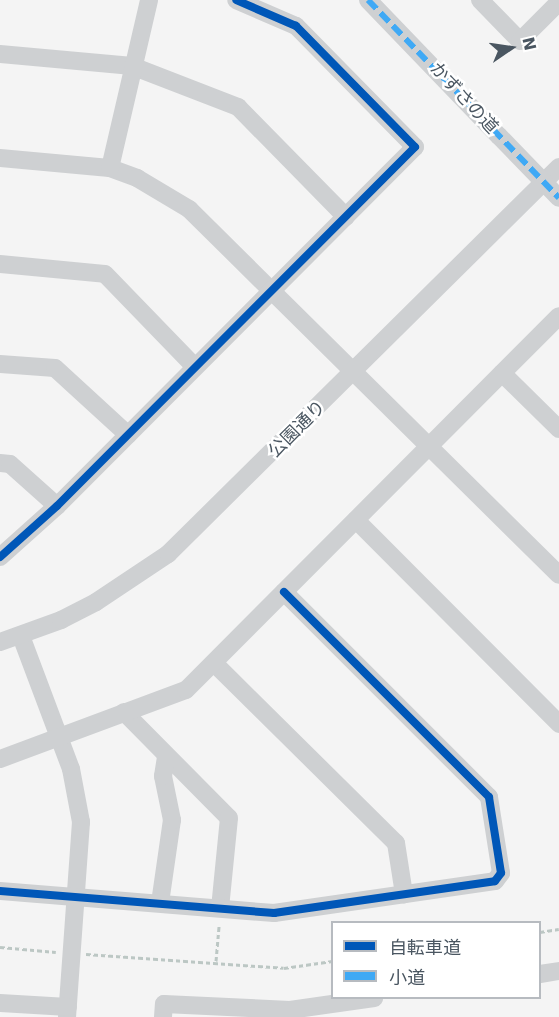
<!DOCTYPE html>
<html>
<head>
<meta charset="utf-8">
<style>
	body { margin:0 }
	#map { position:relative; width:559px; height:1017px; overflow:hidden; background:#f4f4f4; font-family:"DejaVu Sans","Noto Sans JP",sans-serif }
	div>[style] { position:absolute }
	.path>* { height:3px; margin-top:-1.5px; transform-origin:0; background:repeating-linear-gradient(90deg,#bcc7c4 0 4.5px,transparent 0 7.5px) }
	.minor>* { height:18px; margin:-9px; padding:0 9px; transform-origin:9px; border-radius:9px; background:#ced0d2 }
	.minor-bridge>* { height:18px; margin:-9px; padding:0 9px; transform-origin:9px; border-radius:9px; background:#ced0d2 }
	.quiet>* { height:6px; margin-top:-3px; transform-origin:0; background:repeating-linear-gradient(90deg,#3fa9f5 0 12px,transparent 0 18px) }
	.cycleway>* { height:8px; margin:-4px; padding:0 4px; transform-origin:4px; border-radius:4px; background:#0057b8 }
	span { translate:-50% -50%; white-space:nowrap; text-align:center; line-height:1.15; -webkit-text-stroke:5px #fff; paint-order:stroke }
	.street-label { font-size:18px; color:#4a5661 }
	.legend { position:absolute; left:331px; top:921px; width:210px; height:78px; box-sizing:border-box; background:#fff; border:2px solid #b7bbc0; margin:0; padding:8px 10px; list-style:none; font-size:18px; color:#4a5661 }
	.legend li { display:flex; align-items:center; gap:12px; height:30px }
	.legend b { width:30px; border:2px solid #b7bbc0 }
	.north { position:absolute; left:481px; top:18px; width:60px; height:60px; -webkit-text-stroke:4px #fff; paint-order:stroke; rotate:77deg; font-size:16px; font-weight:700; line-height:24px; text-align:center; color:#4a5661 }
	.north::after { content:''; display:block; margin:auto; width:21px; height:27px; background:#4a5661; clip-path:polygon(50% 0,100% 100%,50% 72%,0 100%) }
</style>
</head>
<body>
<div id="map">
	<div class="path">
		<i style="left:540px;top:932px;width:19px;rotate:-9deg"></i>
		<i style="left:0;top:947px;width:56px;rotate:5.1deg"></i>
		<i style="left:86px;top:954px;width:198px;rotate:4deg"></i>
		<i style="left:284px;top:968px;width:49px;rotate:-8.3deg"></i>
		<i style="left:216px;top:961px;width:37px;rotate:-85deg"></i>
	</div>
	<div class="minor">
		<i style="left:368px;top:0;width:189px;rotate:46.1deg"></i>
		<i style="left:480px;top:0;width:57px;rotate:45.7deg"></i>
		<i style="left:520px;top:41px;width:55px;rotate:-45deg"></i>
		<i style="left:0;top:54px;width:133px;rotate:5.2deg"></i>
		<i style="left:132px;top:66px;width:114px;rotate:21.1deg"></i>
		<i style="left:238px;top:107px;width:154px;rotate:45.5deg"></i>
		<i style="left:0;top:158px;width:110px;rotate:5.2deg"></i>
		<i style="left:110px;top:168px;width:29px;rotate:20deg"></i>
		<i style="left:137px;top:178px;width:61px;rotate:30.8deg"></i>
		<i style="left:189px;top:209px;width:520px;rotate:44.69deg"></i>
		<i style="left:110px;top:168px;width:172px;rotate:-76.9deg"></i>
		<i style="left:0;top:264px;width:105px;rotate:5.4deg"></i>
		<i style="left:105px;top:274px;width:129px;rotate:45.9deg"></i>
		<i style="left:0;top:364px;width:55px;rotate:4.2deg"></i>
		<i style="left:55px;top:368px;width:99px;rotate:42.5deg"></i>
		<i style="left:502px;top:373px;width:80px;rotate:44.5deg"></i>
		<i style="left:0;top:463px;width:10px;rotate:6deg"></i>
		<i style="left:10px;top:464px;width:63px;rotate:41.8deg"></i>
		<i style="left:356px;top:520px;width:288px;rotate:45.1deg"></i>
		<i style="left:0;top:557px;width:76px;rotate:-41.8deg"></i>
		<i style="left:57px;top:506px;width:507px;rotate:-45.08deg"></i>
		<i style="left:415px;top:147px;width:170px;rotate:-134.5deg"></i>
		<i style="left:296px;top:26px;width:65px;rotate:-156.6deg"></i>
		<i style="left:21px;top:636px;width:142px;rotate:69.4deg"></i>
		<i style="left:71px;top:769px;width:54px;rotate:79.3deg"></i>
		<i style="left:81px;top:822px;width:196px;rotate:94.1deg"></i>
		<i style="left:0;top:642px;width:65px;rotate:-19.8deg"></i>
		<i style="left:61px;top:620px;width:39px;rotate:-27deg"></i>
		<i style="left:96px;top:602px;width:87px;rotate:-33.7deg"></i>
		<i style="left:168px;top:554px;width:550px;rotate:-44.71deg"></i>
		<i style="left:214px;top:663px;width:256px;rotate:44.7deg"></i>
		<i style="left:396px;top:843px;width:52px;rotate:81.1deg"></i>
		<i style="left:124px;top:712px;width:149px;rotate:45.3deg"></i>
		<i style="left:229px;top:818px;width:90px;rotate:95.7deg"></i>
		<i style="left:0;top:759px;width:198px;rotate:-20.4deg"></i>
		<i style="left:186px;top:690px;width:528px;rotate:-45.08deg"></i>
		<i style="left:0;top:891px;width:275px;rotate:4.6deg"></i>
		<i style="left:274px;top:913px;width:223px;rotate:-8.2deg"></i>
		<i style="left:495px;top:881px;width:10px;rotate:-53deg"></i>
		<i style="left:501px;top:873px;width:77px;rotate:-99deg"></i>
		<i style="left:489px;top:797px;width:290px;rotate:-135deg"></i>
		<i style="left:160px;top:903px;width:84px;rotate:-81.8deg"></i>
		<i style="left:172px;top:820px;width:45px;rotate:-101.6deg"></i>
		<i style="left:163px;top:776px;width:19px;rotate:-81deg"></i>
		<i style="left:540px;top:974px;width:19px;rotate:-9deg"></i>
		<i style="left:0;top:1003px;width:68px;rotate:3.4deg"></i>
		<i style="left:163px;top:1017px;width:13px;rotate:-86deg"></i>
		<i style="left:164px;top:1004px;width:126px;rotate:2.7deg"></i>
		<i style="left:290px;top:1010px;width:85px;rotate:-8.1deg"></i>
	</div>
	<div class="minor-bridge">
		<i style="left:499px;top:136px;width:86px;rotate:45.9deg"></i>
	</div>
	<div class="quiet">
		<i style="left:368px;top:0;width:275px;rotate:46deg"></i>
	</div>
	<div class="cycleway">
		<i style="left:0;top:557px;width:76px;rotate:-41.8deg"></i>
		<i style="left:57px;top:506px;width:507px;rotate:-45.08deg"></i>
		<i style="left:415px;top:147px;width:170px;rotate:-134.5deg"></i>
		<i style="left:296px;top:26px;width:65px;rotate:-156.6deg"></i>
		<i style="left:0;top:891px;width:275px;rotate:4.6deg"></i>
		<i style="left:274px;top:913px;width:223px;rotate:-8.2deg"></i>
		<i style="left:495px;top:881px;width:10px;rotate:-53deg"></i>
		<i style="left:501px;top:873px;width:77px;rotate:-99deg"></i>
		<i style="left:489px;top:797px;width:290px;rotate:-135deg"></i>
	</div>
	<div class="street-label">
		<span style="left:464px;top:98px;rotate:47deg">かずさの道</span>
		<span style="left:297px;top:429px;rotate:-45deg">公園通り</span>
	</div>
	<ul class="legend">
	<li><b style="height:8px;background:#0057b8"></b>自転車道</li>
	<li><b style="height:8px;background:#3fa9f5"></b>小道</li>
	</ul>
	<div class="north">N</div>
</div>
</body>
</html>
